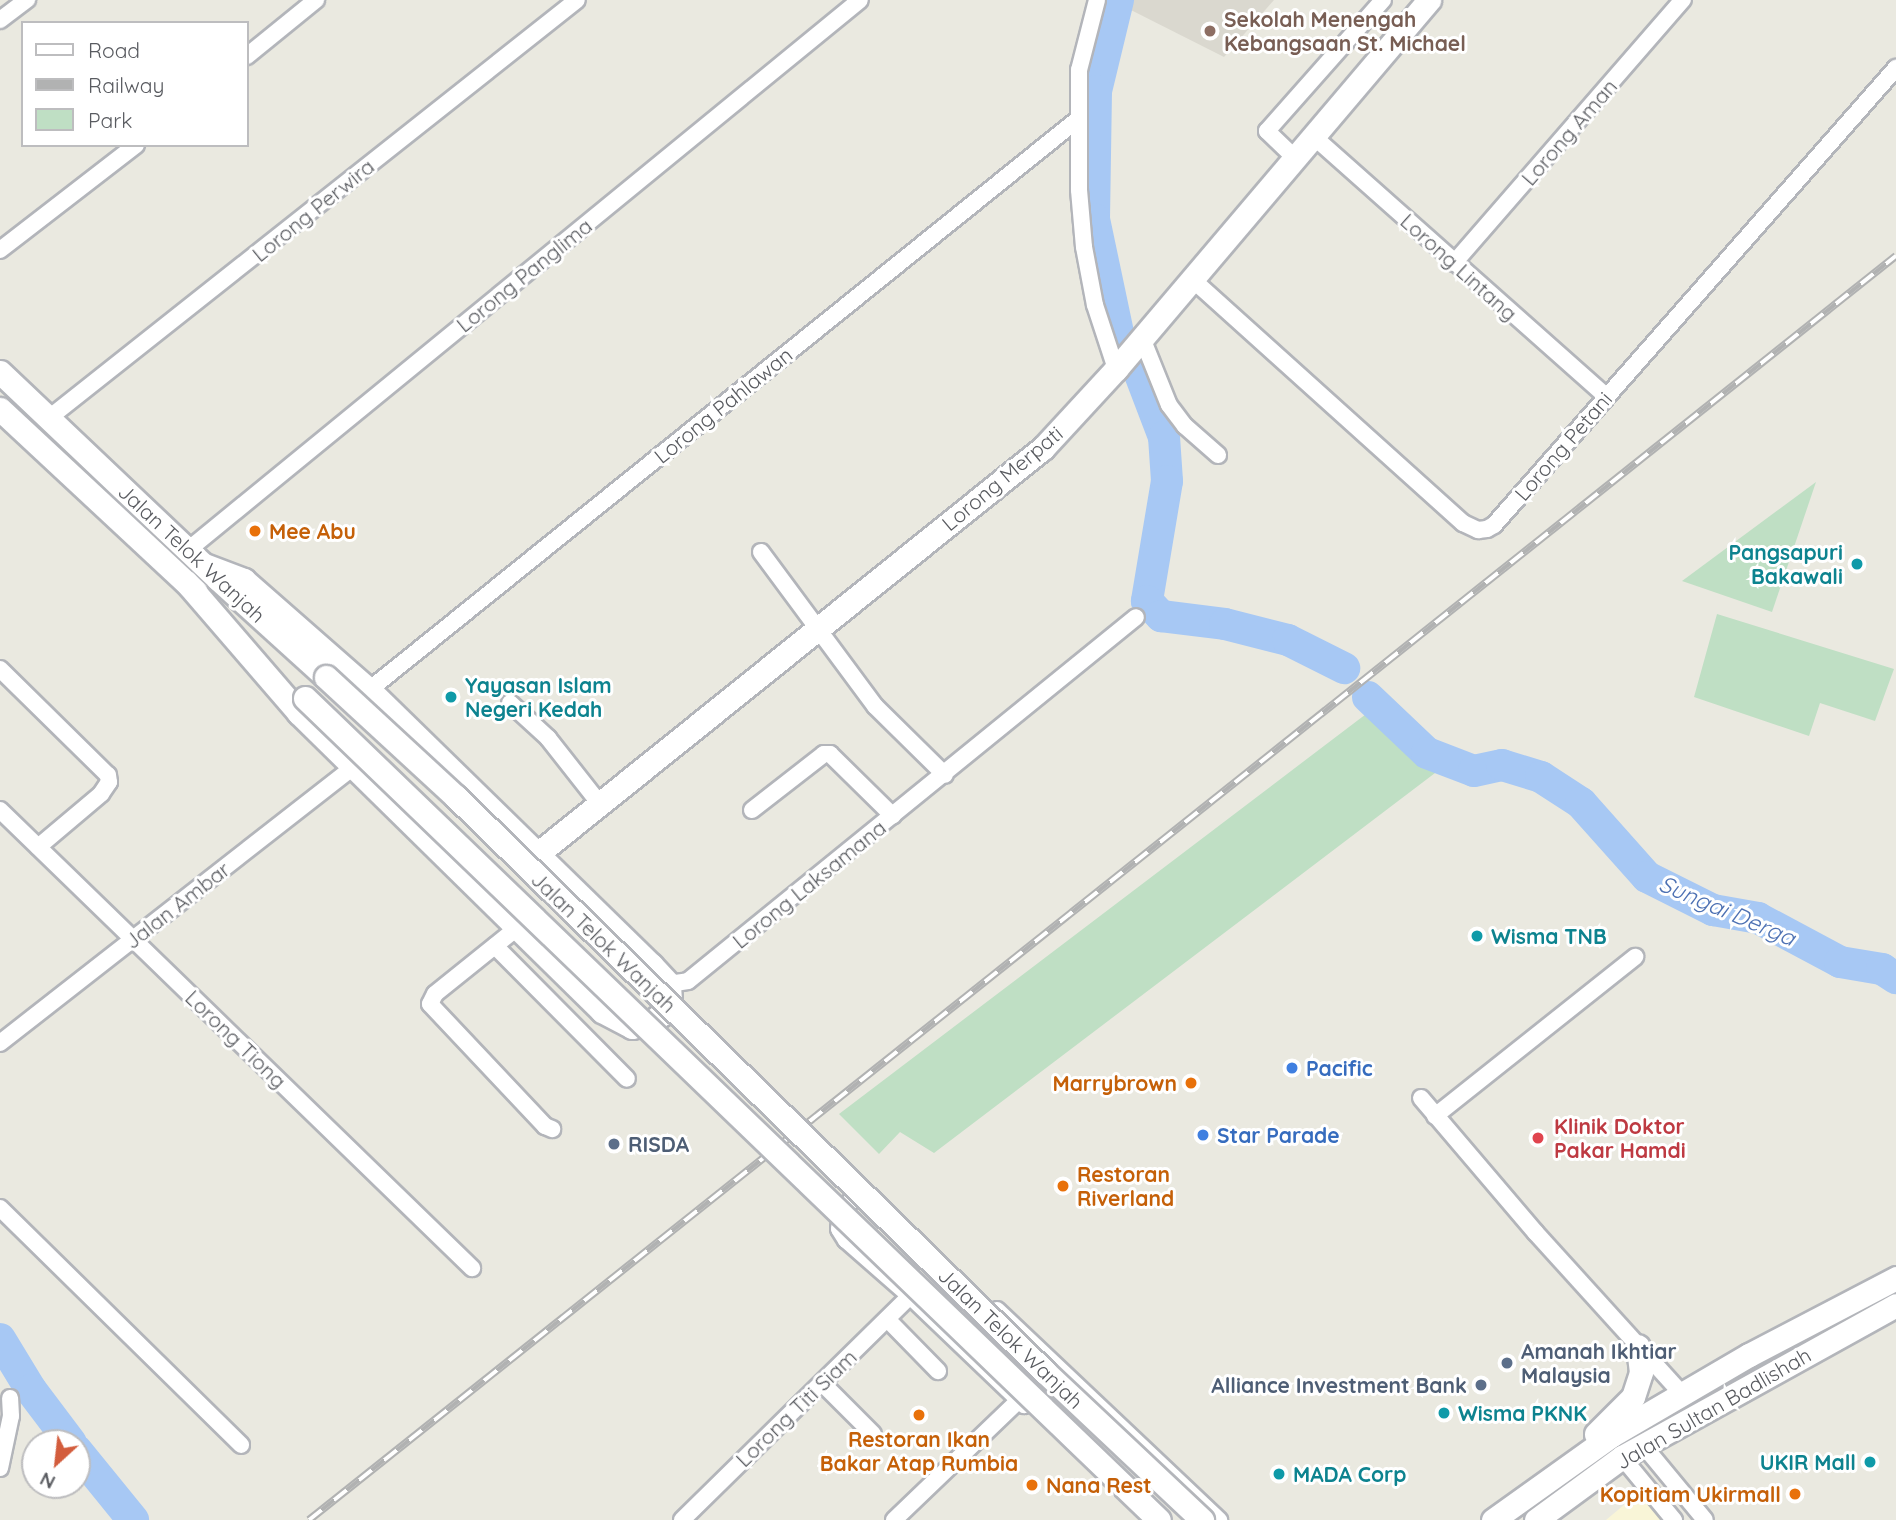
<!DOCTYPE html>
<html>
<head>
<meta charset="utf-8">
<style>
	body { margin:0 }
	#map { position:relative; width:1896px; height:1520px; overflow:hidden; background:#eae9e0; font-family:Quicksand,sans-serif }
	div>[style] { position:absolute }
	.commercial>* { inset:0; background:#f9f5d7 }
	.education>* { inset:0; background:#dad8cf }
	.green>* { inset:0; background:#bfdfc4 }
	.river>* { height:32px; margin:-16px; padding:0 16px; transform-origin:16px; border-radius:16px; background:#a7c8f4 }
	.roads { filter:drop-shadow(2px 0 #b3b5ba) drop-shadow(-2px 0 #b3b5ba) drop-shadow(0 2px #b3b5ba) drop-shadow(0 -2px #b3b5ba) }
	.street>* { height:16px; margin:-8px; padding:0 8px; transform-origin:8px; border-radius:8px; background:#fff }
	.secondary>* { height:23px; margin:-11.5px; padding:0 11.5px; transform-origin:11.5px; border-radius:11.5px; background:#fff }
	.rail>* { height:8px; margin-top:-4px; transform-origin:0; background:repeating-linear-gradient(90deg,#fff 0 16px,#b1b2b2 0 32px); box-sizing:border-box; border-block:2px solid #b1b2b2 }
	.bridges { filter:drop-shadow(2px 0 #b4b6bb) drop-shadow(-2px 0 #b4b6bb) drop-shadow(0 2px #b4b6bb) drop-shadow(0 -2px #b4b6bb) }
	.secondary-bridge>* { height:23px; margin:-11.5px; padding:0 11.5px; transform-origin:11.5px; border-radius:11.5px; background:#fff }
	.dots>* { width:19px; height:19px; translate:-50% -50%; box-sizing:border-box; border:4px solid #fff; border-radius:50% }
	span { translate:-50% -50%; white-space:nowrap; text-align:center; line-height:1.15; -webkit-text-stroke:6px #fff; paint-order:stroke }
	.education-label { font-size:21px; color:#785e54; font-weight:700 }
	.left { translate:0 -50%; text-align:left }
	.street-label { font-size:21px; color:#595b60 }
	.food-label { font-size:21px; color:#c56008; font-weight:700 }
	.right { translate:-100% -50%; text-align:right }
	.culture-label { font-size:21px; color:#0d838f; font-weight:700 }
	.shop-label { font-size:21px; color:#366cbe; font-weight:700 }
	.health-label { font-size:21px; color:#be3a42; font-weight:700 }
	.service-label { font-size:21px; color:#4e5e75; font-weight:700 }
	.water-label { font-size:23px; color:#4d71b3; font-style:italic }
	.legend { position:absolute; left:21px; top:21px; width:228px; height:126px; box-sizing:border-box; background:#fff; border:2px solid #bdbdbf; margin:0; padding:9px 12px; list-style:none; font-size:21px; color:#595b60 }
	.legend li { display:flex; align-items:center; gap:14px; height:35px }
	.legend b { width:35px; border:2px solid #bdbdbf }
	.north { position:absolute; left:21px; top:1429px; width:70px; height:70px; box-sizing:border-box; background:#fff; border:2px solid #bdbdbf; border-radius:50%; rotate:207deg; font-size:19px; font-weight:700; line-height:28px; text-align:center; color:#595b60 }
	.north::after { content:''; display:block; margin:auto; width:24px; height:32px; background:#d35d3d; clip-path:polygon(50% 0,100% 100%,50% 72%,0 100%) }
</style>
</head>
<body>
<div id="map">
	<div class="commercial">
		<i style="clip-path:polygon(1643px 1489px,1669px 1520px,1606px 1520px)"></i>
	</div>
	<div class="education">
		<i style="clip-path:polygon(1123px 0,1274px 0,1224px 57px,1121px 5px)"></i>
	</div>
	<div class="green">
		<i style="clip-path:polygon(1816px 482px,1772px 612px,1682px 581px)"></i>
		<i style="clip-path:polygon(1717px 614px,1894px 669px,1875px 721px,1820px 703px,1809px 736px,1694px 697px)"></i>
		<i style="clip-path:polygon(1374px 708px,1439px 770px,934px 1153px,900px 1132px,879px 1154px,839px 1114px)"></i>
	</div>
	<div class="river">
		<i style="left:1118px;top:0;width:94px;rotate:103.6deg"></i>
		<i style="left:1096px;top:91px;width:128px;rotate:90.9deg"></i>
		<i style="left:1094px;top:219px;width:122px;rotate:78.1deg"></i>
		<i style="left:1135px;top:361px;width:81px;rotate:69.1deg"></i>
		<i style="left:1164px;top:437px;width:44px;rotate:86.1deg"></i>
		<i style="left:1167px;top:481px;width:122px;rotate:99.5deg"></i>
		<i style="left:1147px;top:601px;width:21px;rotate:47deg"></i>
		<i style="left:1161px;top:616px;width:64px;rotate:7.1deg"></i>
		<i style="left:1225px;top:624px;width:65px;rotate:14.3deg"></i>
		<i style="left:1288px;top:640px;width:63px;rotate:26.6deg"></i>
		<i style="left:1368px;top:697px;width:81px;rotate:43.5deg"></i>
		<i style="left:1427px;top:753px;width:50px;rotate:21deg"></i>
		<i style="left:1474px;top:771px;width:29px;rotate:-12deg"></i>
		<i style="left:1502px;top:765px;width:41px;rotate:17.1deg"></i>
		<i style="left:1541px;top:777px;width:48px;rotate:33deg"></i>
		<i style="left:1581px;top:803px;width:99px;rotate:48.3deg"></i>
		<i style="left:1647px;top:877px;width:74px;rotate:26.6deg"></i>
		<i style="left:1713px;top:910px;width:46px;rotate:10.1deg"></i>
		<i style="left:1758px;top:918px;width:93px;rotate:28.2deg"></i>
		<i style="left:1840px;top:962px;width:43px;rotate:9.5deg"></i>
		<i style="left:1882px;top:969px;width:17px;rotate:33deg"></i>
		<i style="left:0;top:1339px;width:60px;rotate:58.7deg"></i>
		<i style="left:31px;top:1390px;width:66px;rotate:53deg"></i>
		<i style="left:77px;top:1451px;width:89px;rotate:50.9deg"></i>
	</div>
	<div class="roads">
		<div class="street">
			<i style="left:1097px;top:0;width:72px;rotate:104.4deg"></i>
			<i style="left:1079px;top:70px;width:120px;rotate:90deg"></i>
			<i style="left:1079px;top:190px;width:57px;rotate:85deg"></i>
			<i style="left:1084px;top:247px;width:59px;rotate:79.3deg"></i>
			<i style="left:1095px;top:305px;width:67px;rotate:71.8deg"></i>
			<i style="left:0;top:20px;width:34px;rotate:-37deg"></i>
			<i style="left:247px;top:56px;width:89px;rotate:-39.1deg"></i>
			<i style="left:1313px;top:136px;width:392px;rotate:41.6deg"></i>
			<i style="left:1295px;top:158px;width:39px;rotate:-136deg"></i>
			<i style="left:1267px;top:131px;width:175px;rotate:-48.5deg"></i>
			<i style="left:0;top:250px;width:172px;rotate:-37.7deg"></i>
			<i style="left:1454px;top:263px;width:349px;rotate:-49deg"></i>
			<i style="left:1192px;top:279px;width:365px;rotate:42deg"></i>
			<i style="left:1463px;top:523px;width:17px;rotate:25deg"></i>
			<i style="left:1478px;top:530px;width:9px;rotate:-6deg"></i>
			<i style="left:1487px;top:529px;width:8px;rotate:-30deg"></i>
			<i style="left:1494px;top:525px;width:609px;rotate:-48.66deg"></i>
			<i style="left:1142px;top:338px;width:72px;rotate:68.1deg"></i>
			<i style="left:1169px;top:405px;width:26px;rotate:53deg"></i>
			<i style="left:1185px;top:426px;width:44px;rotate:41.3deg"></i>
			<i style="left:49px;top:418px;width:673px;rotate:-38.37deg"></i>
			<i style="left:188px;top:550px;width:868px;rotate:-39.3deg"></i>
			<i style="left:761px;top:552px;width:192px;rotate:53.5deg"></i>
			<i style="left:875px;top:706px;width:98px;rotate:44.6deg"></i>
			<i style="left:0;top:669px;width:151px;rotate:44.5deg"></i>
			<i style="left:108px;top:775px;width:7px;rotate:82deg"></i>
			<i style="left:109px;top:782px;width:14px;rotate:124deg"></i>
			<i style="left:101px;top:794px;width:82px;rotate:139.9deg"></i>
			<i style="left:369px;top:690px;width:909px;rotate:-38.84deg"></i>
			<i style="left:510px;top:703px;width:52px;rotate:42.6deg"></i>
			<i style="left:548px;top:738px;width:84px;rotate:51.8deg"></i>
			<i style="left:0;top:810px;width:658px;rotate:44.14deg"></i>
			<i style="left:752px;top:810px;width:91px;rotate:-37.9deg"></i>
			<i style="left:824px;top:754px;width:6px"></i>
			<i style="left:830px;top:754px;width:88px;rotate:44.5deg"></i>
			<i style="left:517px;top:928px;width:105px;rotate:141.2deg"></i>
			<i style="left:435px;top:994px;width:11px;rotate:117deg"></i>
			<i style="left:430px;top:1004px;width:168px;rotate:46.7deg"></i>
			<i style="left:545px;top:1126px;width:8px;rotate:23deg"></i>
			<i style="left:495px;top:946px;width:187px;rotate:45.2deg"></i>
			<i style="left:669px;top:984px;width:19px;rotate:-9deg"></i>
			<i style="left:688px;top:981px;width:577px;rotate:-39.09deg"></i>
			<i style="left:0;top:1043px;width:448px;rotate:-38deg"></i>
			<i style="left:1421px;top:1098px;width:177px;rotate:49.6deg"></i>
			<i style="left:1536px;top:1233px;width:217px;rotate:47.8deg"></i>
			<i style="left:1435px;top:1116px;width:256px;rotate:-38.5deg"></i>
			<i style="left:871px;top:1198px;width:17px;rotate:180deg"></i>
			<i style="left:854px;top:1198px;width:18px;rotate:135deg"></i>
			<i style="left:841px;top:1211px;width:18px;rotate:96deg"></i>
			<i style="left:839px;top:1229px;width:13px;rotate:58deg"></i>
			<i style="left:846px;top:1240px;width:85px;rotate:41.2deg"></i>
			<i style="left:910px;top:1296px;width:158px;rotate:43.7deg"></i>
			<i style="left:0;top:1208px;width:338px;rotate:44.5deg"></i>
			<i style="left:997px;top:1310px;width:306px;rotate:43.4deg"></i>
			<i style="left:887px;top:1319px;width:73px;rotate:45.6deg"></i>
			<i style="left:822px;top:1383px;width:72px;rotate:45deg"></i>
			<i style="left:1643px;top:1445px;width:97px;rotate:50.4deg"></i>
			<i style="left:1622px;top:1457px;width:82px;rotate:50.5deg"></i>
			<i style="left:0;top:1468px;width:53px;rotate:-78.1deg"></i>
			<i style="left:11px;top:1416px;width:18px;rotate:-93deg"></i>
			<i style="left:682px;top:1520px;width:320px;rotate:-44.5deg"></i>
			<i style="left:894px;top:1520px;width:173px;rotate:-43.8deg"></i>
		</div>
		<div class="secondary">
			<i style="left:0;top:372px;width:301px;rotate:43.5deg"></i>
			<i style="left:218px;top:579px;width:146px;rotate:42.2deg"></i>
			<i style="left:0;top:409px;width:267px;rotate:43deg"></i>
			<i style="left:186px;top:582px;width:173px;rotate:49.2deg"></i>
			<i style="left:299px;top:713px;width:425px;rotate:44.5deg"></i>
			<i style="left:602px;top:1011px;width:34px;rotate:28deg"></i>
			<i style="left:632px;top:1027px;width:17px;rotate:-10deg"></i>
			<i style="left:649px;top:1024px;width:16px;rotate:-38deg"></i>
			<i style="left:662px;top:1014px;width:16px;rotate:-60deg"></i>
			<i style="left:670px;top:1000px;width:16px;rotate:-94deg"></i>
			<i style="left:669px;top:984px;width:26px;rotate:-133deg"></i>
			<i style="left:651px;top:965px;width:394px;rotate:-135.7deg"></i>
			<i style="left:369px;top:690px;width:167px;rotate:-138.7deg"></i>
			<i style="left:244px;top:580px;width:43px;rotate:-159.4deg"></i>
			<i style="left:536px;top:855px;width:650px;rotate:-38.76deg"></i>
			<i style="left:1043px;top:448px;width:108px;rotate:-47.3deg"></i>
			<i style="left:1116px;top:369px;width:484px;rotate:-49.7deg"></i>
			<i style="left:1596px;top:1434px;width:52px;rotate:-45deg"></i>
			<i style="left:1633px;top:1397px;width:26px;rotate:-72deg"></i>
			<i style="left:1641px;top:1372px;width:26px;rotate:-97deg"></i>
			<i style="left:1493px;top:1520px;width:146px;rotate:-35.5deg"></i>
			<i style="left:1612px;top:1435px;width:159px;rotate:-30.3deg"></i>
			<i style="left:1749px;top:1355px;width:166px;rotate:-27.6deg"></i>
			<i style="left:1536px;top:1520px;width:107px;rotate:-36.2deg"></i>
			<i style="left:1622px;top:1457px;width:313px;rotate:-29deg"></i>
		</div>
	</div>
	<div class="rail">
		<i style="left:309px;top:1520px;width:2029px;rotate:-38.54deg"></i>
	</div>
	<div class="bridges">
		<div class="secondary-bridge">
			<i style="left:326px;top:677px;width:177px;rotate:42.7deg"></i>
			<i style="left:456px;top:797px;width:823px;rotate:44.31deg"></i>
			<i style="left:1045px;top:1372px;width:216px;rotate:43.3deg"></i>
			<i style="left:305px;top:698px;width:1185px;rotate:43.91deg"></i>
		</div>
	</div>
	<div class="dots">
		<i style="left:1210px;top:31px;background:#8d6e63"></i>
		<i style="left:255px;top:531px;background:#e8710a"></i>
		<i style="left:1857px;top:564px;background:#0f9aa8"></i>
		<i style="left:451px;top:697px;background:#0f9aa8"></i>
		<i style="left:1477px;top:936px;background:#0f9aa8"></i>
		<i style="left:1292px;top:1068px;background:#3f7fe0"></i>
		<i style="left:1191px;top:1083px;background:#e8710a"></i>
		<i style="left:1203px;top:1135px;background:#3f7fe0"></i>
		<i style="left:1538px;top:1138px;background:#e0444e"></i>
		<i style="left:614px;top:1144px;background:#5c6f8a"></i>
		<i style="left:1063px;top:1186px;background:#e8710a"></i>
		<i style="left:1507px;top:1363px;background:#5c6f8a"></i>
		<i style="left:1481px;top:1385px;background:#5c6f8a"></i>
		<i style="left:1444px;top:1413px;background:#0f9aa8"></i>
		<i style="left:919px;top:1415px;background:#e8710a"></i>
		<i style="left:1870px;top:1462px;background:#0f9aa8"></i>
		<i style="left:1279px;top:1474px;background:#0f9aa8"></i>
		<i style="left:1032px;top:1485px;background:#e8710a"></i>
		<i style="left:1795px;top:1494px;background:#e8710a"></i>
	</div>
	<div class="education-label">
		<span class="left" style="left:1224px;top:31px">Sekolah Menengah<br>Kebangsaan St. Michael</span>
	</div>
	<div class="street-label">
		<span style="left:1569px;top:132px;rotate:-49deg">Lorong Aman</span>
		<span style="left:313px;top:210px;rotate:-39deg">Lorong Perwira</span>
		<span style="left:1459px;top:267px;rotate:42deg">Lorong Lintang</span>
		<span style="left:524px;top:275px;rotate:-39deg">Lorong Panglima</span>
		<span style="left:723px;top:405px;rotate:-39deg">Lorong Pahlawan</span>
		<span style="left:1563px;top:446px;rotate:-49deg">Lorong Petani</span>
		<span style="left:1002px;top:478px;rotate:-40deg">Lorong Merpati</span>
		<span style="left:192px;top:553px;rotate:43deg">Jalan Telok Wanjah</span>
		<span style="left:809px;top:884px;rotate:-39deg">Lorong Laksamana</span>
		<span style="left:177px;top:905px;rotate:-38deg">Jalan Ambar</span>
		<span style="left:604px;top:942px;rotate:44deg">Jalan Telok Wanjah</span>
		<span style="left:236px;top:1039px;rotate:44deg">Lorong Tiong</span>
		<span style="left:1011px;top:1338px;rotate:44deg">Jalan Telok Wanjah</span>
		<span style="left:796px;top:1408px;rotate:-44deg">Lorong Titi Siam</span>
		<span style="left:1713px;top:1408px;rotate:-30deg">Jalan Sultan Badlishah</span>
	</div>
	<div class="food-label">
		<span class="left" style="left:269px;top:531px">Mee Abu</span>
		<span class="right" style="left:1177px;top:1083px">Marrybrown</span>
		<span class="left" style="left:1077px;top:1186px">Restoran<br>Riverland</span>
		<span style="left:919px;top:1451px">Restoran Ikan<br>Bakar Atap Rumbia</span>
		<span class="left" style="left:1046px;top:1485px">Nana Rest</span>
		<span class="right" style="left:1781px;top:1494px">Kopitiam Ukirmall</span>
	</div>
	<div class="culture-label">
		<span class="right" style="left:1843px;top:564px">Pangsapuri<br>Bakawali</span>
		<span class="left" style="left:465px;top:697px">Yayasan Islam<br>Negeri Kedah</span>
		<span class="left" style="left:1491px;top:936px">Wisma TNB</span>
		<span class="left" style="left:1458px;top:1413px">Wisma PKNK</span>
		<span class="right" style="left:1856px;top:1462px">UKIR Mall</span>
		<span class="left" style="left:1293px;top:1474px">MADA Corp</span>
	</div>
	<div class="shop-label">
		<span class="left" style="left:1306px;top:1068px">Pacific</span>
		<span class="left" style="left:1217px;top:1135px">Star Parade</span>
	</div>
	<div class="health-label">
		<span class="left" style="left:1554px;top:1138px">Klinik Doktor<br>Pakar Hamdi</span>
	</div>
	<div class="service-label">
		<span class="left" style="left:628px;top:1144px">RISDA</span>
		<span class="left" style="left:1521px;top:1363px">Amanah Ikhtiar<br>Malaysia</span>
		<span class="right" style="left:1467px;top:1385px">Alliance Investment Bank</span>
	</div>
	<div class="water-label">
		<span style="left:1727px;top:911px;rotate:23deg">Sungai Derga</span>
	</div>
	<ul class="legend">
	<li><b style="height:9px;background:#fff"></b>Road</li>
	<li><b style="height:9px;background:#b1b2b2"></b>Railway</li>
	<li><b style="height:19px;background:#bfdfc4"></b>Park</li>
	</ul>
	<div class="north">N</div>
</div>
</body>
</html>
